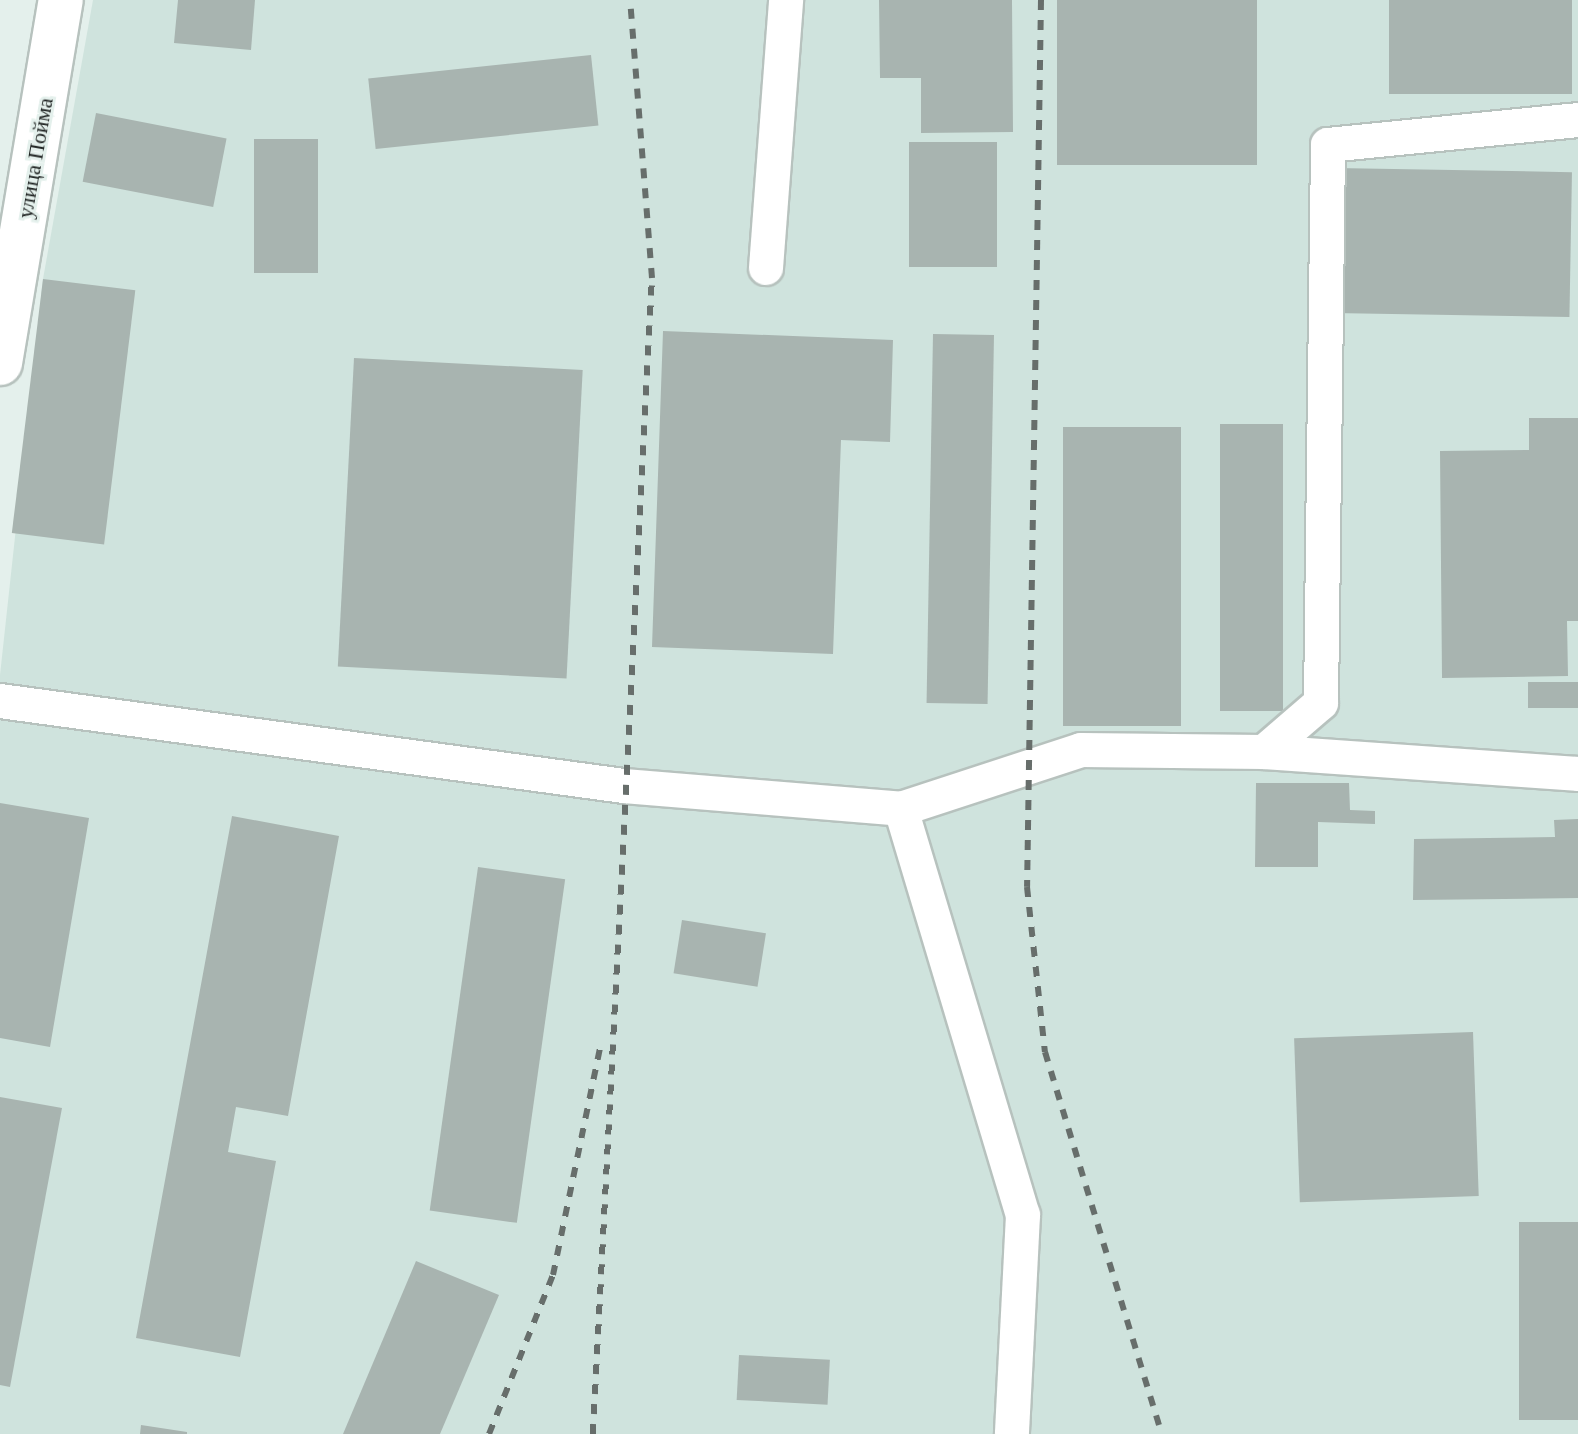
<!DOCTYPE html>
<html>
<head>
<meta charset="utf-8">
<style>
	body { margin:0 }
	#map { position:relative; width:1578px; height:1434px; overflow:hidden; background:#e4f0ec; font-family:"Times New Roman",serif }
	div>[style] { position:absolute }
	.built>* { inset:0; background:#cfe3dd }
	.building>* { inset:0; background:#a8b4b0; transform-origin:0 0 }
	.roads { filter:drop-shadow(2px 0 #b7c2be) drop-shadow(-2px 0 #b7c2be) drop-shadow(0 2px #b7c2be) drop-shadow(0 -2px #b7c2be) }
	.minor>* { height:34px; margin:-17px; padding:0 17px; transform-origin:17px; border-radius:17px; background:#fff }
	.major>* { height:44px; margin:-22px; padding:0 22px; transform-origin:22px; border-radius:22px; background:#fff }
	.rail>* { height:6px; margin-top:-3px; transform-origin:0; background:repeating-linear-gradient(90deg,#676e6b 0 10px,transparent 0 20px) }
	span { translate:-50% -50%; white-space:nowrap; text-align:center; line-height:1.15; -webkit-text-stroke:6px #e4f0ec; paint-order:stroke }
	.street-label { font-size:22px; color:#1f2322 }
</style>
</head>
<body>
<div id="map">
	<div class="built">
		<i style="clip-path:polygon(93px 0,1578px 0,1578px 1434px,0 1434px,0 675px,43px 279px)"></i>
	</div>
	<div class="building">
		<i style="clip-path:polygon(178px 0,255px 0,251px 50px,174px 43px)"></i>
		<i style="clip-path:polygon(879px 0,1012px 0,1013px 132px,921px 133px,921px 78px,880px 78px)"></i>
		<i style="left:1057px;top:0;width:200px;height:165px"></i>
		<i style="left:1389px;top:0;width:183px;height:94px"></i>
		<i style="left:591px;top:55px;width:71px;height:224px;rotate:84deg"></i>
		<i style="left:96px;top:113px;width:133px;height:70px;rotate:11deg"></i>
		<i style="left:254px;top:139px;width:64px;height:134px"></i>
		<i style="left:997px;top:142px;width:125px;height:88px;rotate:90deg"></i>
		<i style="left:1335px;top:168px;width:237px;height:145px;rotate:1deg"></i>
		<i style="left:43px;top:279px;width:93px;height:256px;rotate:7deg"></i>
		<i style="clip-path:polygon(663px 331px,893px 340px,890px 442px,841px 440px,833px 654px,652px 647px)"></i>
		<i style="left:933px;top:334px;width:61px;height:369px;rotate:1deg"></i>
		<i style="left:354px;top:358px;width:229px;height:309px;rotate:3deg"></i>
		<i style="clip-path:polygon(1529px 418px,1578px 418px,1578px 621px,1567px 621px,1568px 676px,1442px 678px,1440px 451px,1529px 450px)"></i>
		<i style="left:1283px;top:424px;width:287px;height:63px;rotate:90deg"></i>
		<i style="left:1063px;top:427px;width:118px;height:299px"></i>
		<i style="left:1528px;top:682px;width:50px;height:26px"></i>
		<i style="clip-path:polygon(1256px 783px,1349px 783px,1350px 810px,1375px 811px,1375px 824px,1318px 822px,1318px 867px,1255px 867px)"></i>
		<i style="clip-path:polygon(0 803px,89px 818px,50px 1047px,0 1038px)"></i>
		<i style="clip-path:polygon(232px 816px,339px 836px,288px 1116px,236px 1107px,228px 1152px,276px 1161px,240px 1357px,136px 1338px)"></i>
		<i style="clip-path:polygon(1578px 819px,1578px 898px,1413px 900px,1414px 839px,1555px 837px,1554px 820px)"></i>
		<i style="left:478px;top:867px;width:88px;height:347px;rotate:8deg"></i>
		<i style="left:682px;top:920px;width:85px;height:54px;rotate:9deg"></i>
		<i style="left:1473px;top:1032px;width:164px;height:179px;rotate:88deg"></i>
		<i style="clip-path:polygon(0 1097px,62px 1108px,10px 1387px,0 1385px)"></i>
		<i style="left:1519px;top:1222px;width:59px;height:198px"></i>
		<i style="clip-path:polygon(416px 1261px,499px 1295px,440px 1434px,343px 1434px)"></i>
		<i style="left:739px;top:1355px;width:91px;height:45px;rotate:3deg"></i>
		<i style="clip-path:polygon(141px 1425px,187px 1432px,187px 1434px,140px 1434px)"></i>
	</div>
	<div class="roads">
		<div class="minor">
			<i style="left:766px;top:268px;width:269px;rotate:-85.7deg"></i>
			<i style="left:0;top:701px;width:630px;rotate:7.76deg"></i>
			<i style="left:624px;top:786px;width:278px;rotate:4.7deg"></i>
			<i style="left:901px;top:809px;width:189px;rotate:-18.1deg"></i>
			<i style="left:1081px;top:750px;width:183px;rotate:0.6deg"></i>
			<i style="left:1264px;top:752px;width:315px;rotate:4deg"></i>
			<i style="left:1264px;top:752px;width:75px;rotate:-40.7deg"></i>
			<i style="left:1321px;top:703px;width:558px;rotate:-89.28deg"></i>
			<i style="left:1328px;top:145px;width:251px;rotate:-5.7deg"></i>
			<i style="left:901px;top:809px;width:424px;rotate:73.3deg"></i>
			<i style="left:1023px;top:1215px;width:219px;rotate:92.9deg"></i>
		</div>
		<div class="major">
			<i style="left:0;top:363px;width:368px;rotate:-80.5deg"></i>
		</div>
	</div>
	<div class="rail">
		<i style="left:1041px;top:0;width:887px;rotate:90.9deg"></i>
		<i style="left:1027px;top:887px;width:166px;rotate:83.8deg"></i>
		<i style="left:1045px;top:1052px;width:400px;rotate:73deg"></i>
		<i style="left:489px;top:1434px;width:171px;rotate:-68.1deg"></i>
		<i style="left:553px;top:1275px;width:237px;rotate:-78.3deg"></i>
		<i style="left:593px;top:1434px;width:1158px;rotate:-87.08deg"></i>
		<i style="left:652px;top:278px;width:279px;rotate:-94.5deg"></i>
	</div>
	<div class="street-label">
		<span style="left:35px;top:158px;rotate:-80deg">улица Пойма</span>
	</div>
</div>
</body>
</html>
